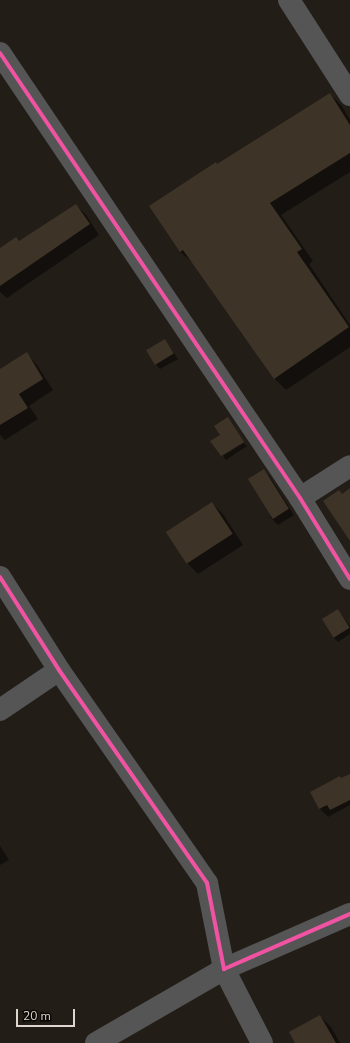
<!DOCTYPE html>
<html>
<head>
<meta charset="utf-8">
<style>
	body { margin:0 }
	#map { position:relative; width:350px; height:1043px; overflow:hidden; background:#231d17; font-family:"Nunito Sans",sans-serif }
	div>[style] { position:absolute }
	.shadow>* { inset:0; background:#0007 }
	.building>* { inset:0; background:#3e3327; transform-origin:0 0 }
	.minor>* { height:22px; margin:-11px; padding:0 11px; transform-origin:11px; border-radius:11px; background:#555556 }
	.cycleway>* { height:4px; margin:-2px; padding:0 2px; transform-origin:2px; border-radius:2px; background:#f153a3 }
	span { translate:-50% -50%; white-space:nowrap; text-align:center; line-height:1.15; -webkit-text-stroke:3px #0c0805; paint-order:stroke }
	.scale { position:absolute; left:16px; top:1009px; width:59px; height:18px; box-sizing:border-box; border:2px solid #ded5cf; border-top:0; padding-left:5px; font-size:12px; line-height:14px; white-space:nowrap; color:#ded5cf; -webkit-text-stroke:3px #0c0805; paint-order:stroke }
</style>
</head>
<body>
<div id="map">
	<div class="shadow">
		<i style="clip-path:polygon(330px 94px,342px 106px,350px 120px,350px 172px,281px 215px,313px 261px,309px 264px,350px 325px,350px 347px,286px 390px,274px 378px,194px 263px,180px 252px,218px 165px)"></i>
		<i style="clip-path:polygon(76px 205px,86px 215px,99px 235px,7px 298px,0 292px,0 249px,19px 242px)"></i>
		<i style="clip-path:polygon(165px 340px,178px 359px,160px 369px,156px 365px)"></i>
		<i style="clip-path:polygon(27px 354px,37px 365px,53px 390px,29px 406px,38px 419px,5px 440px,0 435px,0 370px)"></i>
		<i style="clip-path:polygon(228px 418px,243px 441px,221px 455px,222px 435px)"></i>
		<i style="clip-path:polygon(244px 443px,247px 446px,226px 460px,223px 456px)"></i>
		<i style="clip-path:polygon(264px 471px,270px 477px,294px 515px,278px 525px,271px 518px)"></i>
		<i style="clip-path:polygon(212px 503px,223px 514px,243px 545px,198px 574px,187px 563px)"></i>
		<i style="clip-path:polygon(338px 610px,350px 626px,350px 634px,338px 642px,334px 638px)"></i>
		<i style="clip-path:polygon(350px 775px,350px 805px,328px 817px,320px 809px,312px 792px)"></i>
		<i style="clip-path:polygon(0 846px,9px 860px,0 865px)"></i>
		<i style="clip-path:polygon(320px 1016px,331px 1027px,340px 1043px,297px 1043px)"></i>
	</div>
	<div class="building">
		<i style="clip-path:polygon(330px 93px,350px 125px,350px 153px,270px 203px,302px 249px,297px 252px,349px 327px,274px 379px,183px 250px,180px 252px,149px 206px,216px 162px,217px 164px)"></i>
		<i style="clip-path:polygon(76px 204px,90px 224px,0 286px,0 248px,16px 237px,19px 241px)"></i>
		<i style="left:165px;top:339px;width:17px;height:22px;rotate:59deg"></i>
		<i style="clip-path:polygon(27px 352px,43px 379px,19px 394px,28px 408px,0 425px,0 369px)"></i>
		<i style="clip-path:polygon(228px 417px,244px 442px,221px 456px,210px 441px,220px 435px,214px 426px)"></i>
		<i style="left:264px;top:469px;width:47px;height:19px;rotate:58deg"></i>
		<i style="clip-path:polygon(350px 488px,350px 541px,323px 501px,339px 490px,342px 494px)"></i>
		<i style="left:212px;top:502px;width:38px;height:55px;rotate:57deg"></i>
		<i style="left:338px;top:609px;width:22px;height:19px;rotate:58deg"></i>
		<i style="clip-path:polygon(350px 774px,350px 800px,330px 810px,327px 805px,319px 809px,310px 792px,340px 776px,341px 778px)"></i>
		<i style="clip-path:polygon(320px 1015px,336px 1043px,295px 1043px,289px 1032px)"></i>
	</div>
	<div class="minor">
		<i style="left:289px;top:0;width:113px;rotate:57.3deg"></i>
		<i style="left:0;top:53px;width:537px;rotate:56.01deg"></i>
		<i style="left:300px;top:498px;width:95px;rotate:58.3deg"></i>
		<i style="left:300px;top:498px;width:59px;rotate:-32.6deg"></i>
		<i style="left:0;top:577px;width:110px;rotate:57.6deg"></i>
		<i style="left:59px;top:670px;width:259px;rotate:55.2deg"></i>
		<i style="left:207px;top:883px;width:88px;rotate:78.8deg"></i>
		<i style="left:224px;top:969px;width:137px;rotate:-23.6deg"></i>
		<i style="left:0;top:710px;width:71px;rotate:-34.1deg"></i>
		<i style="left:96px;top:1043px;width:148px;rotate:-30deg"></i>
		<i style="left:224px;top:969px;width:83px;rotate:62.8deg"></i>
	</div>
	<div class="cycleway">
		<i style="left:0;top:53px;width:537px;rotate:56.01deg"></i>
		<i style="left:300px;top:498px;width:95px;rotate:58.3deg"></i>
		<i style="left:0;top:577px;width:110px;rotate:57.6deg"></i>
		<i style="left:59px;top:670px;width:259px;rotate:55.2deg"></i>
		<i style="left:207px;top:883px;width:88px;rotate:78.8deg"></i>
		<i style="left:224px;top:969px;width:137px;rotate:-23.6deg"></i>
	</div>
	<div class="scale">20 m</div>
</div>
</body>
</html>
